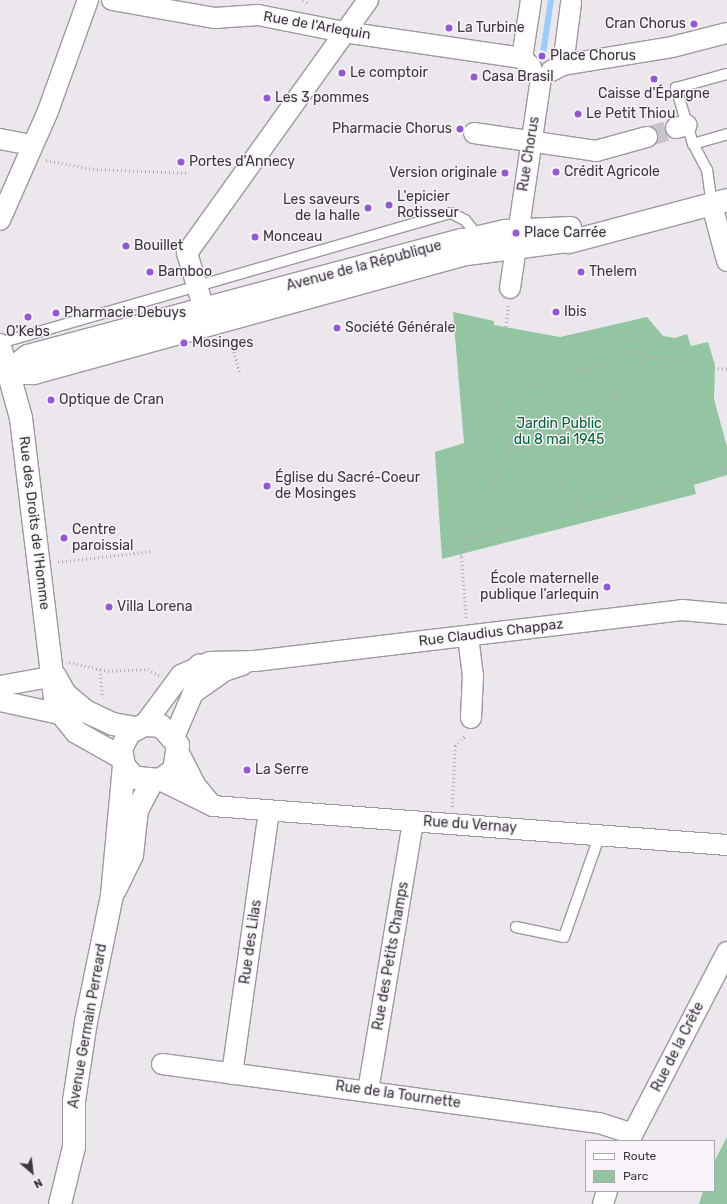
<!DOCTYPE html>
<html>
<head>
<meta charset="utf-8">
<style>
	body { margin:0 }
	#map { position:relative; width:727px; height:1204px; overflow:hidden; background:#ebe7ed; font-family:Rubik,sans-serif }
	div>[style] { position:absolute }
	.green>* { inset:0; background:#93c5a2 }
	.stream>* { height:5.5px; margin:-2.75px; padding:0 2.75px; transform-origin:2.75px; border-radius:2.75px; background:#9acdfc }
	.street-tunnel>* { height:20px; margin-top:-10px; transform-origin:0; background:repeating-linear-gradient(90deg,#c7c4c9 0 20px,transparent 0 30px) }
	.path>* { height:2.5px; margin-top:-1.25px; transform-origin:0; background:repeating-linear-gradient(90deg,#b0adb2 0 1px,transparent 0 4px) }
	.roads { filter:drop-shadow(1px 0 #9d999f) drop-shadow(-1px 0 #9d999f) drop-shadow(0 1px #9d999f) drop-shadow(0 -1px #9d999f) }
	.lane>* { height:10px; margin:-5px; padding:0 5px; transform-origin:5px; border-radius:5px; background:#fff }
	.street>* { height:20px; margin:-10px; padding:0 10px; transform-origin:10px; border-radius:10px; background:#fff }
	.secondary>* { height:22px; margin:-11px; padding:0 11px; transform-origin:11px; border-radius:11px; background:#fff }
	.dots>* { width:11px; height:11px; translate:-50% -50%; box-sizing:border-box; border:2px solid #f8f4fa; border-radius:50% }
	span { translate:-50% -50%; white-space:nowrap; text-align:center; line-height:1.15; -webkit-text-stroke:3px #f8f4fa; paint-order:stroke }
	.poi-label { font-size:14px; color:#39373a }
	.right { translate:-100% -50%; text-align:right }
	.left { translate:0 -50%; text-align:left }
	.street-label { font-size:14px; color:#39373a }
	.park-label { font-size:14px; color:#046334 }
	.legend { position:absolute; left:585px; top:1140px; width:130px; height:52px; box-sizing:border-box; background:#f8f4fa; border:1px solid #aca8ad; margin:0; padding:5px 7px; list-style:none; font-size:12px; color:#39373a }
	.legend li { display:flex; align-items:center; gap:8px; height:20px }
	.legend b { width:20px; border:1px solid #aca8ad }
	.north { position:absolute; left:12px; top:1152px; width:40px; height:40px; -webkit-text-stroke:3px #f8f4fa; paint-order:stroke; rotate:152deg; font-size:11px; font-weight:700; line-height:16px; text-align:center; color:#39373a }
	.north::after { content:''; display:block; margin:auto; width:14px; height:18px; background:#39373a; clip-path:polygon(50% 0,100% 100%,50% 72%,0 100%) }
</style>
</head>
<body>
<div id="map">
	<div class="green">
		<i style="clip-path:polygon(453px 312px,494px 321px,494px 325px,560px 337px,647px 317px,663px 336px,675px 338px,687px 334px,691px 346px,708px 342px,715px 365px,714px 399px,727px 447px,727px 475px,694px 485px,696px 494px,442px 559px,435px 452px,464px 443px)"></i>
		<i style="clip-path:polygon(727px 1137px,727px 1204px,699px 1204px,703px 1191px,714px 1191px,714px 1162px)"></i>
	</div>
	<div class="stream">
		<i style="left:543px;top:54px;width:55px;rotate:-81.6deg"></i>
	</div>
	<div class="street-tunnel">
		<i style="left:647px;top:137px;width:30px;rotate:-17deg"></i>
	</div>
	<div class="path">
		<i style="left:303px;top:0;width:5px;rotate:37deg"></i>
		<i style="left:46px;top:160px;width:48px;rotate:10.8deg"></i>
		<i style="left:93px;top:169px;width:96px;rotate:2.4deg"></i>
		<i style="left:231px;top:340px;width:35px;rotate:75deg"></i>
		<i style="left:648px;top:357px;width:51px;rotate:128.7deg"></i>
		<i style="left:616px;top:397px;width:15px;rotate:70deg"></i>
		<i style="left:621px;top:411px;width:121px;rotate:28.7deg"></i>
		<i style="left:605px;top:363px;width:28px;rotate:105deg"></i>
		<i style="left:598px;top:390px;width:14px;rotate:45deg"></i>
		<i style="left:608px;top:400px;width:9px;rotate:-21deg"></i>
		<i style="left:499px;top:389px;width:17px;rotate:3deg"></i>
		<i style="left:516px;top:390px;width:99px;rotate:-17deg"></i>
		<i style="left:611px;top:361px;width:21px;rotate:-31deg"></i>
		<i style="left:629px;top:350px;width:27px;rotate:20deg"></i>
		<i style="left:654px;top:359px;width:41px;rotate:-4.2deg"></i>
		<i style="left:695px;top:356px;width:16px;rotate:45deg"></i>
		<i style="left:706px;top:367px;width:21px;rotate:5deg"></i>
		<i style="left:523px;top:447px;width:46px;rotate:-20.4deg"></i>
		<i style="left:566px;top:431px;width:52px;rotate:-36.4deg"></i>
		<i style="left:511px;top:449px;width:12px;rotate:-9deg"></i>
		<i style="left:523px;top:447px;width:88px;rotate:42.7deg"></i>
		<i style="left:469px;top:538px;width:267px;rotate:-14.8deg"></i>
		<i style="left:58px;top:562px;width:95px;rotate:-6.7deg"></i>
		<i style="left:466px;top:618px;width:62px;rotate:-94.6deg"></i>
		<i style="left:461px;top:556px;width:118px;rotate:-65deg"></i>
		<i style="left:511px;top:449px;width:49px;rotate:-105.5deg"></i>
		<i style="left:498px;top:402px;width:97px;rotate:-84.1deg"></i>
		<i style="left:69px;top:662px;width:40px;rotate:13deg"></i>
		<i style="left:108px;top:671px;width:40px;rotate:-2.9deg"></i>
		<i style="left:148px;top:669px;width:13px;rotate:29deg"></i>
		<i style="left:100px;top:670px;width:28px;rotate:84deg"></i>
		<i style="left:452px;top:807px;width:61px;rotate:-87.2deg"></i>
		<i style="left:455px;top:746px;width:14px;rotate:-45deg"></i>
	</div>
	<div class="roads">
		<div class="lane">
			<i style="left:693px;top:144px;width:35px;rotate:-16deg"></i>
			<i style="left:712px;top:205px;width:35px;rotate:-98deg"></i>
			<i style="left:707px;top:170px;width:30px;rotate:-118deg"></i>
			<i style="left:693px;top:144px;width:59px;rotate:-106.9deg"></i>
			<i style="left:676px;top:88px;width:53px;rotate:-15.4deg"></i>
			<i style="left:0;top:343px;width:469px;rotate:-16.1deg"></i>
			<i style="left:451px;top:213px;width:16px;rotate:27deg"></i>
			<i style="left:465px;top:220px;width:21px;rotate:51deg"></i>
			<i style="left:516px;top:927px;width:49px;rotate:11.8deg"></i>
			<i style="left:564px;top:937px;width:109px;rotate:-70.7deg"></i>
		</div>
		<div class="street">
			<i style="left:112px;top:0;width:105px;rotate:9.9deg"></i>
			<i style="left:215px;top:18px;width:43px;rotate:-4deg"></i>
			<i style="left:258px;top:15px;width:88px;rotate:11.2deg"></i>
			<i style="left:344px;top:32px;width:180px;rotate:8.3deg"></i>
			<i style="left:531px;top:0;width:59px;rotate:98.8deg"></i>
			<i style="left:522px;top:58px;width:13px;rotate:45deg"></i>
			<i style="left:563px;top:65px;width:110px;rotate:-9.4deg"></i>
			<i style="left:672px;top:47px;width:57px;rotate:-14.3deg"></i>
			<i style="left:551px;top:71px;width:13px;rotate:-27deg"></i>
			<i style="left:563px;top:65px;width:63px;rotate:-82.6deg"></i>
			<i style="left:676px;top:128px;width:11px;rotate:-15deg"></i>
			<i style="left:474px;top:133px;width:123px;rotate:8.4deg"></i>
			<i style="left:596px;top:151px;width:53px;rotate:-15.4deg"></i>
			<i style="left:0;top:139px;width:33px;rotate:11deg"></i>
			<i style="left:712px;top:205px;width:58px;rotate:75deg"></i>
			<i style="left:0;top:220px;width:119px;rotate:-66.2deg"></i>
			<i style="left:48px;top:111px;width:118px;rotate:-70.2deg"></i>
			<i style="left:462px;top:240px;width:44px;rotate:-13.1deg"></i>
			<i style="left:505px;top:230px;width:66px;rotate:-2.6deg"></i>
			<i style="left:459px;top:256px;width:111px;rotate:-7.3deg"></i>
			<i style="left:510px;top:288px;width:213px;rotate:-81.6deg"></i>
			<i style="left:204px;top:309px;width:59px;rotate:-106.9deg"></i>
			<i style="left:187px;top:253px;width:311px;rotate:-54.4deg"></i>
			<i style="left:0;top:344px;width:28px;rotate:73deg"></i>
			<i style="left:468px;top:636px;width:39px;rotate:83deg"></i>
			<i style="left:473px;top:675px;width:43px;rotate:92.7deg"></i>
			<i style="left:0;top:686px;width:56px;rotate:-10.3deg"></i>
			<i style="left:193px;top:693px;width:38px;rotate:-35deg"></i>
			<i style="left:224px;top:671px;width:20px;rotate:-18deg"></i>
			<i style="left:0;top:701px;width:61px;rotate:12.2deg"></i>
			<i style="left:144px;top:725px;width:62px;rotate:-53.5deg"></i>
			<i style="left:181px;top:675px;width:32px;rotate:-24deg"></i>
			<i style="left:210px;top:662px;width:45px;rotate:-1.3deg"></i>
			<i style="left:255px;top:661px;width:430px;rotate:-6.8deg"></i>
			<i style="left:682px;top:610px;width:45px;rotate:5.1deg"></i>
			<i style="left:174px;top:737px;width:48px;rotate:-66.6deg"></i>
			<i style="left:193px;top:693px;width:29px;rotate:-78deg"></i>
			<i style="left:179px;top:753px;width:36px;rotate:63deg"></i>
			<i style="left:195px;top:785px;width:23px;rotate:50deg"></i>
			<i style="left:160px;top:780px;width:59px;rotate:26.1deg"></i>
			<i style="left:213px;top:806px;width:515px;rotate:4.34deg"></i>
			<i style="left:162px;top:1064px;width:441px;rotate:7.7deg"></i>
			<i style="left:599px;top:1123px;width:35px;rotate:18deg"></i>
			<i style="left:232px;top:1074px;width:266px;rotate:-82deg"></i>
			<i style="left:368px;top:1091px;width:273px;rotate:-80.5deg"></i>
			<i style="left:629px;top:1141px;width:213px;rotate:-62.6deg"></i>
			<i style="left:603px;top:1204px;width:14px;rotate:-73deg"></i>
		</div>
		<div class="secondary">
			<i style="left:569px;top:242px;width:163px;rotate:-14.9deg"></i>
			<i style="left:8px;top:371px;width:25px;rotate:-37deg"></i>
			<i style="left:28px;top:356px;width:449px;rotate:-15deg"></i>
			<i style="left:8px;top:371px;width:49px;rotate:74.5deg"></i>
			<i style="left:21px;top:418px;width:291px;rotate:83.1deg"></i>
			<i style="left:56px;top:707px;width:32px;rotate:51deg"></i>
			<i style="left:76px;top:732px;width:51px;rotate:29.1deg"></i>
			<i style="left:0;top:373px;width:34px"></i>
			<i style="left:34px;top:373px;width:441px;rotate:-15.4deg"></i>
			<i style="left:55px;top:676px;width:21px;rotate:61deg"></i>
			<i style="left:65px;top:694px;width:26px;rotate:40deg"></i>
			<i style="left:85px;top:711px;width:31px;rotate:25deg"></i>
			<i style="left:113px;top:724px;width:23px;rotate:10deg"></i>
			<i style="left:115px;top:890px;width:39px;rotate:-64deg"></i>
			<i style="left:132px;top:855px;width:45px;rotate:-83.7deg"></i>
			<i style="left:137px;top:810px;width:32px;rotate:-62deg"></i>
			<i style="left:60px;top:1204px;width:59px;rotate:-76.2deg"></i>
			<i style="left:74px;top:1147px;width:46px;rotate:-90deg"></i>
			<i style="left:74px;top:1101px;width:80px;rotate:-81.4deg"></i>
			<i style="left:86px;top:1022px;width:130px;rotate:-78.4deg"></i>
			<i style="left:112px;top:895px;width:130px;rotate:-84.7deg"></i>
			<i style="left:124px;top:766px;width:17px;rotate:-100deg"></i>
			<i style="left:121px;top:749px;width:18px;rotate:-63deg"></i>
			<i style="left:129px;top:733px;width:17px;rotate:-28deg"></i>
			<i style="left:144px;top:725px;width:17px;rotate:3deg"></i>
			<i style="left:161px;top:726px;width:25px;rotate:48deg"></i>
			<i style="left:178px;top:745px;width:25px;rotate:99deg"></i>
			<i style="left:174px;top:770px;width:17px;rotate:144deg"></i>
			<i style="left:160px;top:780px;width:25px;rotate:-175deg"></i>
			<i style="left:135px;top:778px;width:16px;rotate:-133deg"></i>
		</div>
	</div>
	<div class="dots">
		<i style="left:694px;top:24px;background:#9359d0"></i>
		<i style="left:449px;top:28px;background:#9359d0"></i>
		<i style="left:542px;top:56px;background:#9359d0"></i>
		<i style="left:342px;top:73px;background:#9359d0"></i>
		<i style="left:474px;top:77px;background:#9359d0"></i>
		<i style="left:654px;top:79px;background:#9359d0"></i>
		<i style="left:267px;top:98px;background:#9359d0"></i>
		<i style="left:578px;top:114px;background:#9359d0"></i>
		<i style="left:460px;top:129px;background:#9359d0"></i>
		<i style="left:181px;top:162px;background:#9359d0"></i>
		<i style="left:556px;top:172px;background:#9359d0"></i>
		<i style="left:505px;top:173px;background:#9359d0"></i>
		<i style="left:389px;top:205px;background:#9359d0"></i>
		<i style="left:368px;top:208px;background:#9359d0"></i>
		<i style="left:516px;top:233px;background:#9359d0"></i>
		<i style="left:255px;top:237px;background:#9359d0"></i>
		<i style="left:126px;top:246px;background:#9359d0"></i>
		<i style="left:150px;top:272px;background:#9359d0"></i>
		<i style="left:581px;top:272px;background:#9359d0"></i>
		<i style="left:556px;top:312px;background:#9359d0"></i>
		<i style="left:56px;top:313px;background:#9359d0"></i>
		<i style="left:28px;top:317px;background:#9359d0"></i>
		<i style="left:337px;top:328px;background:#9359d0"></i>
		<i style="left:184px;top:343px;background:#9359d0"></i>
		<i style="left:51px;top:400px;background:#9359d0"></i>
		<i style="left:267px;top:486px;background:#9359d0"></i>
		<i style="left:64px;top:538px;background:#9359d0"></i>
		<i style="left:607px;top:587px;background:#9359d0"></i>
		<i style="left:109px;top:607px;background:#9359d0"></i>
		<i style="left:247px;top:770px;background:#9359d0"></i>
	</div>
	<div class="poi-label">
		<span class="right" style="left:686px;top:24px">Cran Chorus</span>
		<span class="left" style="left:457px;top:28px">La Turbine</span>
		<span class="left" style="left:550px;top:56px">Place Chorus</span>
		<span class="left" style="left:350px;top:73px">Le comptoir</span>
		<span class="left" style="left:482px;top:77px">Casa Brasil</span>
		<span style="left:654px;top:94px">Caisse d'Épargne</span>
		<span class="left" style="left:275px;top:98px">Les 3 pommes</span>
		<span class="left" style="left:586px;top:114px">Le Petit Thiou</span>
		<span class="right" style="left:452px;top:129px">Pharmacie Chorus</span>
		<span class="left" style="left:189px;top:162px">Portes d'Annecy</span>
		<span class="left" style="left:564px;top:172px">Crédit Agricole</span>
		<span class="right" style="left:497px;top:173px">Version originale</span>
		<span class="left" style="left:397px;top:205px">L'epicier<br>Rotisseur</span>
		<span class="right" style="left:360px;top:208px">Les saveurs<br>de la halle</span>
		<span class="left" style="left:524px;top:233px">Place Carrée</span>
		<span class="left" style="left:263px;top:237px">Monceau</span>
		<span class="left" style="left:134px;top:246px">Bouillet</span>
		<span class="left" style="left:158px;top:272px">Bamboo</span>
		<span class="left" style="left:589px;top:272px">Thelem</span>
		<span class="left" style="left:564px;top:312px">Ibis</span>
		<span class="left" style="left:64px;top:313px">Pharmacie Debuys</span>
		<span class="left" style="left:345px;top:328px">Société Générale</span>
		<span style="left:28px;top:332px">O'Kebs</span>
		<span class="left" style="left:192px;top:343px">Mosinges</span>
		<span class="left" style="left:59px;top:400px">Optique de Cran</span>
		<span class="left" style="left:275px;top:486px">Église du Sacré-Coeur<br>de Mosinges</span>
		<span class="left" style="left:72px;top:538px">Centre<br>paroissial</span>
		<span class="right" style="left:599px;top:587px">École maternelle<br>publique l'arlequin</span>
		<span class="left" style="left:117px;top:607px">Villa Lorena</span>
		<span class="left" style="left:255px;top:770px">La Serre</span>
	</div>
	<div class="street-label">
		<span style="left:317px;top:26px;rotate:10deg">Rue de l'Arlequin</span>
		<span style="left:529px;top:154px;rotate:-81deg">Rue Chorus</span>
		<span style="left:364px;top:266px;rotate:-15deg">Avenue de la République</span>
		<span style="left:34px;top:523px;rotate:83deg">Rue des Droits de l'Homme</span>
		<span style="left:491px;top:633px;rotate:-7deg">Rue Claudius Chappaz</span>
		<span style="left:470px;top:825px;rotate:4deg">Rue du Vernay</span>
		<span style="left:251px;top:942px;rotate:-82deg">Rue des Lilas</span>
		<span style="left:391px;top:956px;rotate:-80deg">Rue des Petits Champs</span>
		<span style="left:88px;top:1026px;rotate:-80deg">Avenue Germain Perreard</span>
		<span style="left:678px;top:1047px;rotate:-63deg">Rue de la Crête</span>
		<span style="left:398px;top:1095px;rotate:8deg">Rue de la Tournette</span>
	</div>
	<div class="park-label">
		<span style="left:559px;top:432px">Jardin Public<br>du 8 mai 1945</span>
	</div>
	<ul class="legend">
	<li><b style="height:5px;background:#fff"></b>Route</li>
	<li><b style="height:11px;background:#93c5a2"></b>Parc</li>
	</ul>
	<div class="north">N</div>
</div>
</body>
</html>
